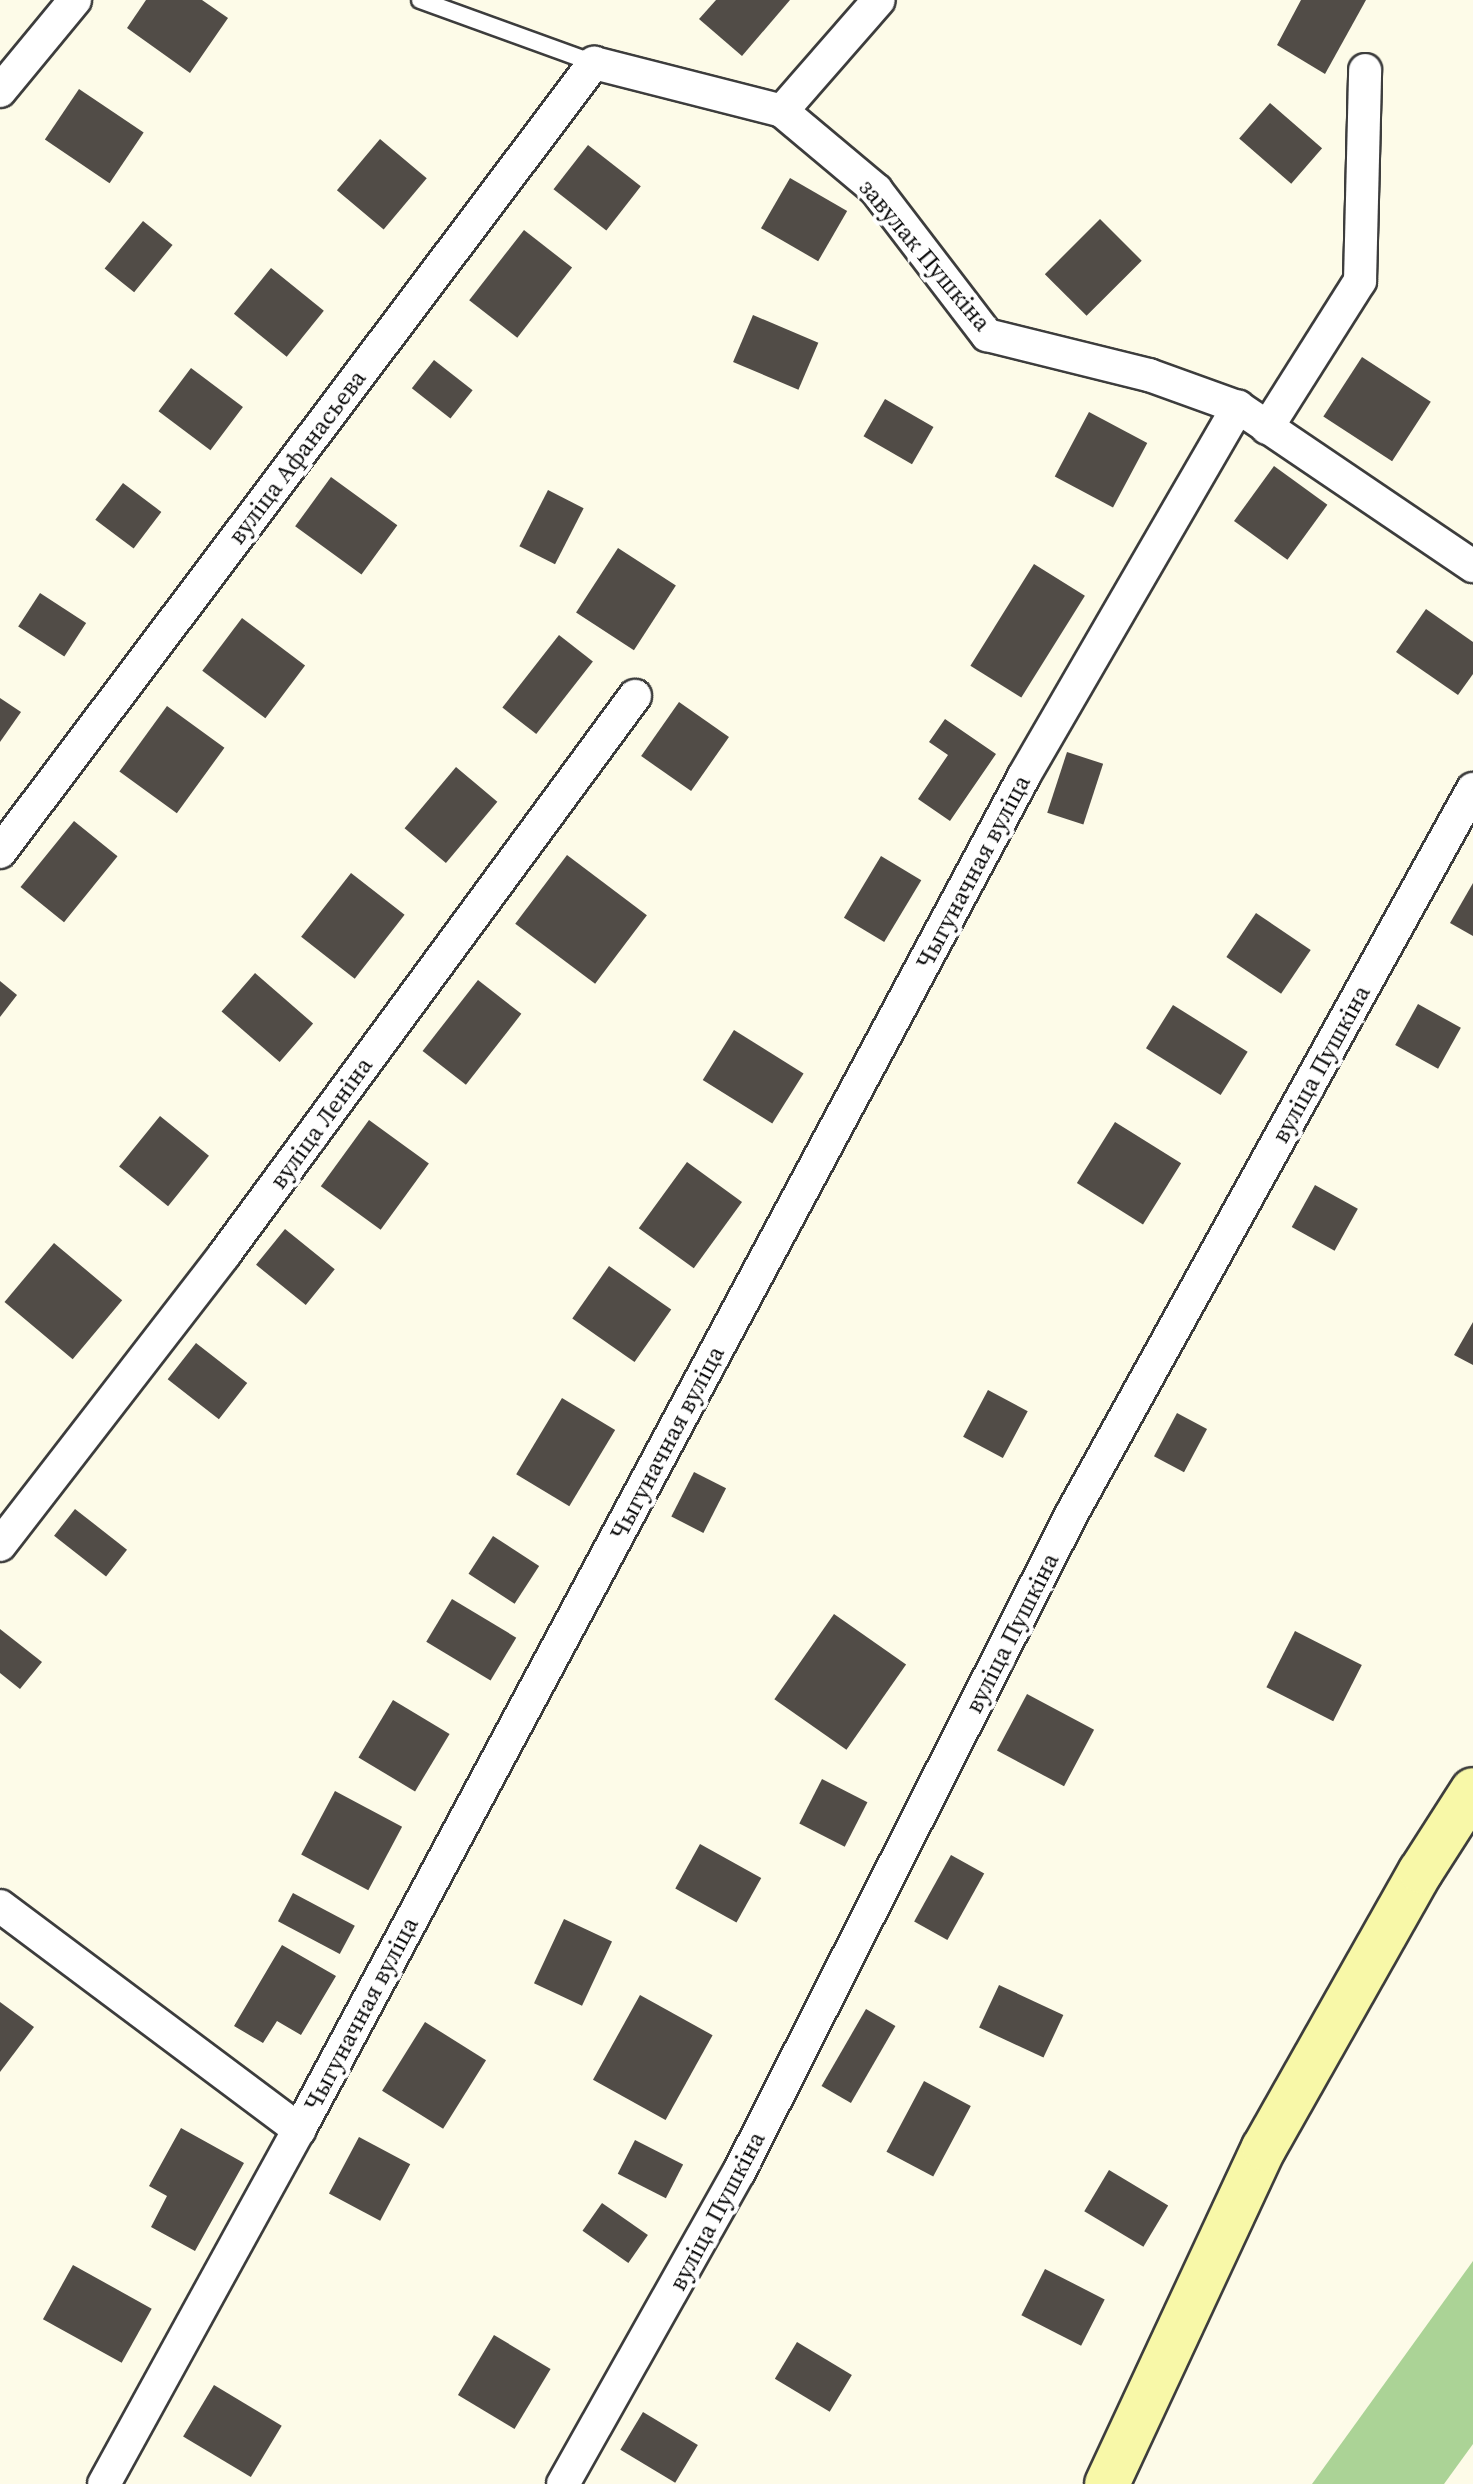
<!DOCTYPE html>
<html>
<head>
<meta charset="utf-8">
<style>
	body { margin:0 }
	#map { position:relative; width:1473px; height:2484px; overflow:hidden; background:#fdfbe8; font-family:"Source Serif 4",serif }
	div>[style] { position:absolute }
	.forest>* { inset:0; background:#abd396 }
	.building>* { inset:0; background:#514c47; transform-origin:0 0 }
	.roads { filter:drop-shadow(2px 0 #3d3d3d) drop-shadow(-2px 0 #3d3d3d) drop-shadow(0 2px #3d3d3d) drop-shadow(0 -2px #3d3d3d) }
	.lane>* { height:16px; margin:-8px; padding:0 8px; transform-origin:8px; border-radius:8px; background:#fff }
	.street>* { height:32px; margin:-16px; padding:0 16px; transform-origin:16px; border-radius:16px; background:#fff }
	.secondary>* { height:44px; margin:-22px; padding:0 22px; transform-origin:22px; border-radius:22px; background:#f8f8a8 }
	span { translate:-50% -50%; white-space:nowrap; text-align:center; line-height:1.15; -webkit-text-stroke:8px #fff; paint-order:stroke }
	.street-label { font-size:24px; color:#0a0a0a }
</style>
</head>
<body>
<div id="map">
	<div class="forest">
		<i style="clip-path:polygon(1473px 2261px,1473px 2444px,1444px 2484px,1312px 2484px)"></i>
	</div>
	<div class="building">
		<i style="clip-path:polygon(146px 0,202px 0,228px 18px,190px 73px,127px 28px)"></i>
		<i style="clip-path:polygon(716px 0,790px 0,742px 56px,699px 19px)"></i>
		<i style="clip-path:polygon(1301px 0,1366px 0,1325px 74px,1277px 45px)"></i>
		<i style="left:79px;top:89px;width:78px;height:61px;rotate:34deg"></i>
		<i style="left:1270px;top:103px;width:69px;height:47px;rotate:41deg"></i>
		<i style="left:380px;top:139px;width:61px;height:67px;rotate:40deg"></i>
		<i style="left:588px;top:145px;width:67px;height:56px;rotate:38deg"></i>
		<i style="left:790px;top:178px;width:66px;height:58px;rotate:30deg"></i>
		<i style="left:1100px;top:219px;width:59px;height:78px;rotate:45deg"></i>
		<i style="left:143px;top:221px;width:38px;height:61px;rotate:39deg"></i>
		<i style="left:524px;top:230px;width:61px;height:89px;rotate:38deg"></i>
		<i style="left:271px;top:268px;width:68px;height:59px;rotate:39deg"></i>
		<i style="left:753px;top:315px;width:71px;height:51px;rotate:23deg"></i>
		<i style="left:1362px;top:357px;width:82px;height:71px;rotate:33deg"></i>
		<i style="left:434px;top:360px;width:49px;height:36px;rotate:38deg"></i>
		<i style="left:191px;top:368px;width:65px;height:54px;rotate:37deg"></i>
		<i style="left:885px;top:399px;width:56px;height:43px;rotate:30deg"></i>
		<i style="left:1089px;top:412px;width:66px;height:73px;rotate:28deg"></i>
		<i style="left:1274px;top:466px;width:66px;height:68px;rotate:36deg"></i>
		<i style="left:331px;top:477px;width:82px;height:61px;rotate:36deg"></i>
		<i style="left:123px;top:483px;width:48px;height:46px;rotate:37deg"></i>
		<i style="left:548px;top:490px;width:40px;height:63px;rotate:27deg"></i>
		<i style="left:618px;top:548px;width:69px;height:77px;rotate:33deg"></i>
		<i style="left:1034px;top:564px;width:60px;height:120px;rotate:32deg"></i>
		<i style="left:40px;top:593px;width:55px;height:40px;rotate:33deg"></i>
		<i style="clip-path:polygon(1426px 609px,1473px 642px,1473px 674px,1458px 695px,1396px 652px)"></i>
		<i style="left:242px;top:618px;width:79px;height:66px;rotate:37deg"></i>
		<i style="left:559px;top:635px;width:43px;height:92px;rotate:38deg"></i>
		<i style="clip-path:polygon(0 698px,21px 712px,0 742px)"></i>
		<i style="left:679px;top:702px;width:61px;height:66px;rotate:35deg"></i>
		<i style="left:167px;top:706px;width:71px;height:81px;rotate:36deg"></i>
		<i style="clip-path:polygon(945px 719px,996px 754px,950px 821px,918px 799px,948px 755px,929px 742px)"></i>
		<i style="left:1067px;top:752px;width:38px;height:64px;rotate:18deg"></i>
		<i style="left:456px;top:767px;width:54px;height:80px;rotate:40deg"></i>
		<i style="left:74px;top:821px;width:56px;height:85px;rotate:39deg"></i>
		<i style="left:567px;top:855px;width:100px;height:86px;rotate:37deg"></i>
		<i style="left:881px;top:856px;width:47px;height:72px;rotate:31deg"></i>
		<i style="left:351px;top:873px;width:68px;height:81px;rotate:38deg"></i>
		<i style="clip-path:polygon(1473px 883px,1473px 936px,1450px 923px)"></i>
		<i style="left:1256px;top:913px;width:66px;height:53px;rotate:34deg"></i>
		<i style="left:255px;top:973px;width:77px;height:51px;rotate:41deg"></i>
		<i style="left:478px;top:980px;width:55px;height:90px;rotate:38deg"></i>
		<i style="clip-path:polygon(0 981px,17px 995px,0 1017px)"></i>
		<i style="left:1418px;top:1004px;width:49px;height:47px;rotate:29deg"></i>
		<i style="left:1173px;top:1005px;width:88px;height:51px;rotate:32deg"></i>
		<i style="left:734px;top:1030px;width:82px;height:59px;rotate:32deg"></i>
		<i style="left:160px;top:1116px;width:63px;height:65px;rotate:39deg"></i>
		<i style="left:369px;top:1120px;width:74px;height:82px;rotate:36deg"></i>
		<i style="left:1115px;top:1122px;width:78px;height:72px;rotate:32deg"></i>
		<i style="left:687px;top:1162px;width:68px;height:82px;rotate:36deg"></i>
		<i style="left:1315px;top:1185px;width:49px;height:48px;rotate:29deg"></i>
		<i style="left:285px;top:1229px;width:64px;height:46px;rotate:39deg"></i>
		<i style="left:54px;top:1243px;width:89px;height:77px;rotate:40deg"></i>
		<i style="left:609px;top:1266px;width:76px;height:64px;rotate:35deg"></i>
		<i style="clip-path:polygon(1473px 1322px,1473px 1365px,1454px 1355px)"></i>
		<i style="left:196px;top:1343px;width:65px;height:46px;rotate:38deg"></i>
		<i style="left:988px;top:1390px;width:45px;height:53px;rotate:28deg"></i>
		<i style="left:562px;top:1398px;width:62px;height:89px;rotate:31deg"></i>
		<i style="left:1177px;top:1413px;width:34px;height:49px;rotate:28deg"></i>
		<i style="left:694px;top:1472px;width:36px;height:50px;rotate:27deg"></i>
		<i style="left:75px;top:1509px;width:66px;height:34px;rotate:38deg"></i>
		<i style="left:493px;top:1536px;width:55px;height:45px;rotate:33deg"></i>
		<i style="left:452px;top:1599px;width:75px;height:50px;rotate:31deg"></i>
		<i style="left:834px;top:1614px;width:88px;height:104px;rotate:35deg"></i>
		<i style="clip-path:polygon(0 1629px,42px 1662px,20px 1689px,0 1673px)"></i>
		<i style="left:1295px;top:1631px;width:75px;height:63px;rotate:27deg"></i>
		<i style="left:1027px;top:1694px;width:76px;height:64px;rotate:28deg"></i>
		<i style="left:393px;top:1700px;width:66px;height:67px;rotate:31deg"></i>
		<i style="left:822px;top:1779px;width:51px;height:50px;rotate:27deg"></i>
		<i style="left:335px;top:1791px;width:76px;height:72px;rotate:28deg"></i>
		<i style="left:700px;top:1844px;width:70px;height:51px;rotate:29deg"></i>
		<i style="left:951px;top:1855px;width:38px;height:76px;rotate:29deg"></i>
		<i style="left:293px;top:1893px;width:70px;height:32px;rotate:28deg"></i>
		<i style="left:564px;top:1919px;width:53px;height:71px;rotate:25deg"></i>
		<i style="clip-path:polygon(282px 1945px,336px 1976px,301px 2035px,277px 2021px,263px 2043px,234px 2026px)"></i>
		<i style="left:999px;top:1985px;width:71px;height:47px;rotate:25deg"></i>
		<i style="left:640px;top:1995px;width:83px;height:97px;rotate:29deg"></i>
		<i style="clip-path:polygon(0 2002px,34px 2027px,0 2072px)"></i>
		<i style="left:866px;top:2009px;width:34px;height:89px;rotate:30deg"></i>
		<i style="left:425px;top:2022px;width:72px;height:81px;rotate:32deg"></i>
		<i style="left:924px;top:2081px;width:53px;height:80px;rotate:28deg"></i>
		<i style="clip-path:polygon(181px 2128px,244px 2163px,195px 2251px,151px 2227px,167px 2196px,149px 2186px)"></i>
		<i style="left:359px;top:2137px;width:58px;height:64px;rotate:28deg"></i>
		<i style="left:635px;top:2140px;width:54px;height:38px;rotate:27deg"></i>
		<i style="left:1109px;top:2170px;width:69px;height:48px;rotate:31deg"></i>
		<i style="left:602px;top:2203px;width:56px;height:34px;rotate:35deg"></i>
		<i style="left:73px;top:2265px;width:90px;height:62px;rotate:29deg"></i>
		<i style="left:1045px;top:2269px;width:67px;height:52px;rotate:27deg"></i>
		<i style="left:494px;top:2335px;width:66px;height:70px;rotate:31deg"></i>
		<i style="left:797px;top:2342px;width:64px;height:43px;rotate:31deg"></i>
		<i style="left:214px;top:2385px;width:79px;height:60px;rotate:31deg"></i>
		<i style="left:643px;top:2412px;width:64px;height:44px;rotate:31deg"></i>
	</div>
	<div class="roads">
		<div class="lane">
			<i style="left:420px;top:0;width:185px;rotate:19.9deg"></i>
		</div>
		<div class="street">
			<i style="left:0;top:91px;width:118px;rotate:-50.5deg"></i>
			<i style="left:782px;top:111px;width:147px;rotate:-48.9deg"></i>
			<i style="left:1267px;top:428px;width:174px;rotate:-57.7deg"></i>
			<i style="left:1360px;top:281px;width:211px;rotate:-88.6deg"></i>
			<i style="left:0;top:852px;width:988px;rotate:-53.03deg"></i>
			<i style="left:594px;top:63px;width:194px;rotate:14.3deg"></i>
			<i style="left:782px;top:111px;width:123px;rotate:40deg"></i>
			<i style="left:876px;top:190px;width:183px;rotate:52.6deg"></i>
			<i style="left:987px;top:335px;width:167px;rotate:13.9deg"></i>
			<i style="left:1149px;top:375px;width:95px;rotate:19.8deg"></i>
			<i style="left:1238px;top:407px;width:284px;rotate:34.1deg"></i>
			<i style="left:0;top:1545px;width:366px;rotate:-52.3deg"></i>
			<i style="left:224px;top:1255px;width:694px;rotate:-53.68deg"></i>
			<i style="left:0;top:1906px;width:374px;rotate:36.8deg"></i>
			<i style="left:104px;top:2484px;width:404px;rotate:-61.2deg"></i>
			<i style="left:299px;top:2130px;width:1536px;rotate:-61.83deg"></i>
			<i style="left:1024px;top:776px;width:427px;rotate:-59.9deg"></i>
			<i style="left:563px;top:2484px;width:358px;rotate:-60.6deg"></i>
			<i style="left:739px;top:2172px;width:736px;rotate:-63.19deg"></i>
			<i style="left:1071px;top:1515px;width:830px;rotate:-61.03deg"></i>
		</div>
		<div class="secondary">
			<i style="left:1107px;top:2484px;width:371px;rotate:-65deg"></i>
			<i style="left:1264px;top:2148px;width:318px;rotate:-60.5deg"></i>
			<i style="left:1421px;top:1871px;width:96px;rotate:-57.3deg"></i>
		</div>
	</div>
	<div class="street-label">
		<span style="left:925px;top:255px;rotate:50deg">завулак Пушкіна</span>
		<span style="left:297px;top:457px;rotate:-53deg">вуліца Афанасьева</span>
		<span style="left:973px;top:872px;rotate:-62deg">Чыгуначная вуліца</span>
		<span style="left:1321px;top:1064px;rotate:-61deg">вуліца Пушкіна</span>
		<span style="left:321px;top:1123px;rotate:-54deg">вуліца Леніна</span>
		<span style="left:667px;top:1443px;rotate:-62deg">Чыгуначная вуліца</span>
		<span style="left:1012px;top:1633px;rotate:-63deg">вуліца Пушкіна</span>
		<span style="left:361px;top:2014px;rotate:-62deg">Чыгуначная вуліца</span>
		<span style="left:717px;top:2211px;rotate:-62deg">вуліца Пушкіна</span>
	</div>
</div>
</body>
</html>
